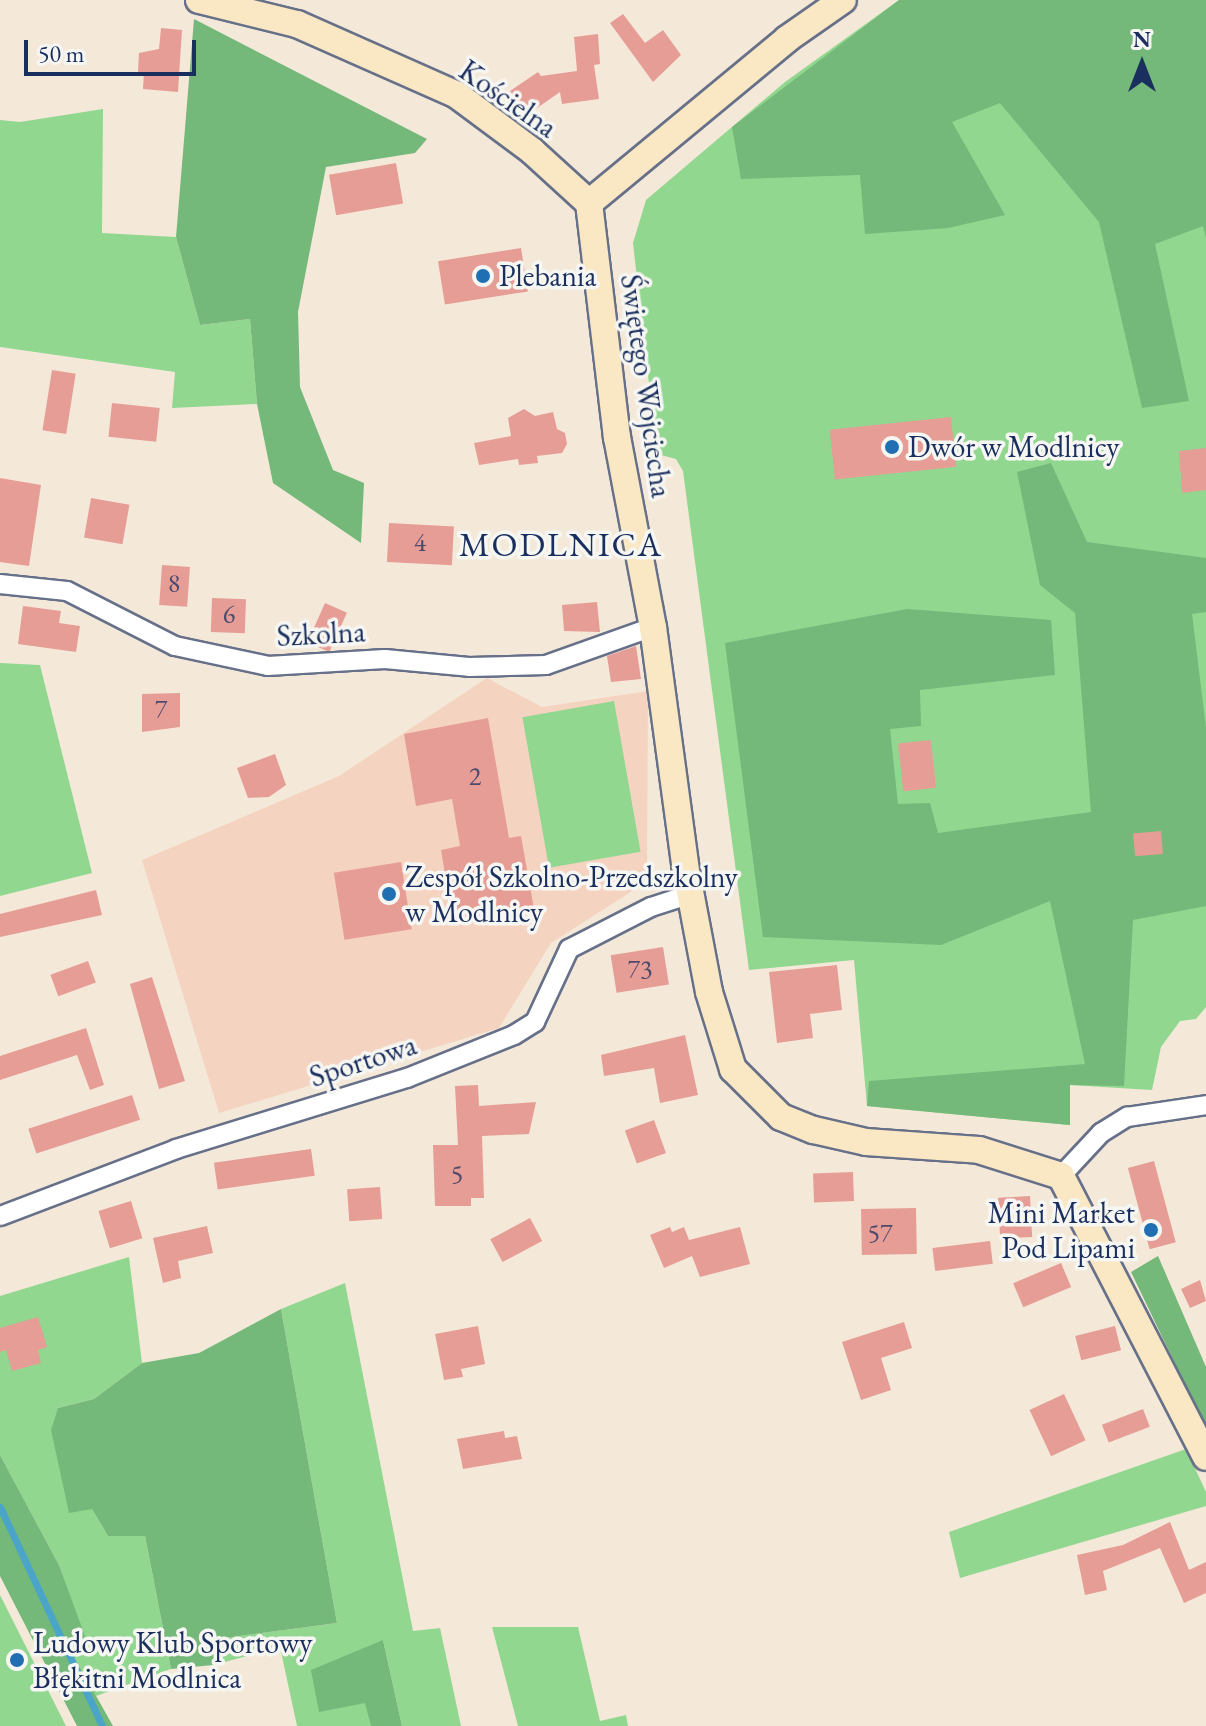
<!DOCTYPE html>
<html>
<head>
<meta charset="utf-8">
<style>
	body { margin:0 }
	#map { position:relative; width:1206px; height:1726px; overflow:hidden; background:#f4e9d9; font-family:"EB Garamond",serif }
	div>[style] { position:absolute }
	.built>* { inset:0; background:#f5d3c1 }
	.green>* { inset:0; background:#91d790; transform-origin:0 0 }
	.forest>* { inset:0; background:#74b87a }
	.stream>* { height:7px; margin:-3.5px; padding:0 3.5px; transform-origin:3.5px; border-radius:3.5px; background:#4ba5c9 }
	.building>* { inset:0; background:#e69d96; transform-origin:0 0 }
	.roads { filter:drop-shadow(2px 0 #677089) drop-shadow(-2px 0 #677089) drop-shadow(0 2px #677089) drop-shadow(0 -2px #677089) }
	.street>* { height:18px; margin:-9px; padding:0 9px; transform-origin:9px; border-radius:9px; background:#fff }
	.secondary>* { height:26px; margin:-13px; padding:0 13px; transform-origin:13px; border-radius:13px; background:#fae7c3 }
	.dots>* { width:22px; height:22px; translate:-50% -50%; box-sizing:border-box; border:4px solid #f6f6f2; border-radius:50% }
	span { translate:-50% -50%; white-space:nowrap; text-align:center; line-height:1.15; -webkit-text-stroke:7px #f6f6f2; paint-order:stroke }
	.number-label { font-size:26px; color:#4e4a6c }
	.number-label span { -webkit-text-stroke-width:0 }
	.street-label { font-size:30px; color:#1b2f5e }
	.poi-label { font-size:30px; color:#1b2f5e }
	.left { translate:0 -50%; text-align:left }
	.right { translate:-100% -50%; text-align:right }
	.quarter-label { font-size:34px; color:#1b2f5e; letter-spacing:2px }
	.north { position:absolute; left:1102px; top:24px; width:80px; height:80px; -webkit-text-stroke:6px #f6f6f2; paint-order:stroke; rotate:0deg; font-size:22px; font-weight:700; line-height:32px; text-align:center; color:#1b2f5e }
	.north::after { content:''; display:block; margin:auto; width:28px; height:36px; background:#1b2f5e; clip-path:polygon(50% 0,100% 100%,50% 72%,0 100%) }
	.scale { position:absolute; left:24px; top:40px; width:172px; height:36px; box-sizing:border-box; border:4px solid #1b2f5e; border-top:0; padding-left:10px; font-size:24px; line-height:28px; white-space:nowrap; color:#1b2f5e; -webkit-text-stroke:6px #f6f6f2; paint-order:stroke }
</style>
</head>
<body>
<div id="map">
	<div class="built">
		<i style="clip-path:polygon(487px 678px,542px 707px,648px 691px,647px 871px,643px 884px,551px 943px,499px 1028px,219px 1113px,142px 860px,339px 776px)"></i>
	</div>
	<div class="green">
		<i style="clip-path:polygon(899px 0,1206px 151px,1206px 1007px,1196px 1019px,1180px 1021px,1161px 1047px,1152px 1090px,1070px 1085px,1070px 1125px,867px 1106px,854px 960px,749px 970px,683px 471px,676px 459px,657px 454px,633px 243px,646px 200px,785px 82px)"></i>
		<i style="clip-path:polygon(103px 109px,102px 233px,176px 237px,200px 325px,250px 319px,257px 404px,172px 408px,175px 372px,0 347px,0 120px,20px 122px)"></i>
		<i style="clip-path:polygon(0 663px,40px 665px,92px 873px,0 896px)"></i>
		<i style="left:614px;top:701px;width:153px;height:93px;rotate:80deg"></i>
		<i style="clip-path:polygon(129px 1257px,142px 1363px,94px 1399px,58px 1408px,92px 1509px,108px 1536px,145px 1536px,171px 1669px,96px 1696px,73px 1655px,84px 1636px,59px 1565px,0 1455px,0 1296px)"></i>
		<i style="clip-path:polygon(345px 1283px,413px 1631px,440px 1628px,461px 1726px,402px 1726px,383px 1640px,366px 1703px,371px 1726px,297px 1726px,280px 1647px,214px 1665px,216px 1639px,337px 1623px,281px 1309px)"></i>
		<i style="clip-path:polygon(1186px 1449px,1206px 1492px,1206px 1506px,960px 1578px,949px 1532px)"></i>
		<i style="clip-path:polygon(0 1595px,66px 1726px,0 1726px)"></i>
		<i style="clip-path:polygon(578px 1627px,600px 1721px,626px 1715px,628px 1726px,518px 1726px,492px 1627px)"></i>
	</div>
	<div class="forest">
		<i style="clip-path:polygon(899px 0,1206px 0,1206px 238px,1203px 226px,1155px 244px,1189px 401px,1142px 408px,1099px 222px,1000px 103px,952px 122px,1005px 215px,948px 228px,865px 234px,860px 175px,741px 179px,732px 127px)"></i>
		<i style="clip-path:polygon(194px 19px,427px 139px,415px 153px,326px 167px,298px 312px,300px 387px,333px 470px,364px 483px,361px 543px,273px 483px,257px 404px,250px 319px,200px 325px,176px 237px)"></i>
		<i style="clip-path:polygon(1051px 463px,1087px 542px,1206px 558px,1206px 612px,1192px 614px,1206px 728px,1206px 906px,1133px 920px,1124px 1086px,1070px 1085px,1070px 1125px,867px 1106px,869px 1081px,1085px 1064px,1050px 901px,941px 945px,763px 937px,725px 643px,907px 609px,1051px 620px,1055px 675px,920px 690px,921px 726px,890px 729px,898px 804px,930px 803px,938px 833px,1091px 812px,1075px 613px,1040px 585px,1017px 472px)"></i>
		<i style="clip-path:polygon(1158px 1256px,1206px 1367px,1206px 1428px,1131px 1272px)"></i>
		<i style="clip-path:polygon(281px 1309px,337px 1623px,217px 1639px,213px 1665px,171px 1669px,145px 1536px,108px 1536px,92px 1509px,69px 1513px,51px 1430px,58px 1408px,94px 1399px,142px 1363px,199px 1353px)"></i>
		<i style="clip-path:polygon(0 1455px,59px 1565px,85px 1636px,73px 1655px,113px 1726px,77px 1726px,0 1576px)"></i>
		<i style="clip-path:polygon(383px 1640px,402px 1726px,371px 1726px,365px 1703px,319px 1712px,311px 1670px)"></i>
	</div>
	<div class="stream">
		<i style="left:0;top:1507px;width:242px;rotate:65deg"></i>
	</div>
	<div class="building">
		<i style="clip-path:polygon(623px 14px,645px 43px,663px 30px,681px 55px,653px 82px,610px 23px)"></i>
		<i style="clip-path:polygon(161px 28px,182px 30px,178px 92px,143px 89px,144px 72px,138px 72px,139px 53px,159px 49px)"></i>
		<i style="clip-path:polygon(598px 34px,600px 64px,594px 65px,599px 99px,562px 104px,560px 92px,527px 115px,510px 91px,538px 72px,541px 76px,577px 71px,574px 37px)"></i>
		<i style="left:396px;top:163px;width:41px;height:68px;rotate:80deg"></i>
		<i style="left:521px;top:248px;width:44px;height:84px;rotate:81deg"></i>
		<i style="left:52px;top:370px;width:24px;height:61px;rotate:9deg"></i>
		<i style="left:112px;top:403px;width:48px;height:34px;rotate:6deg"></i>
		<i style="clip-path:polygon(524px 409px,535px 416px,553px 412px,557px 429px,565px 433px,567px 444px,562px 453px,537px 456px,538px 463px,519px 465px,518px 459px,479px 465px,474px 443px,511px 436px,508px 418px)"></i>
		<i style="left:951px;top:417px;width:50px;height:122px;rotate:84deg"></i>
		<i style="clip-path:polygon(1206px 448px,1206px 490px,1182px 493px,1179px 451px)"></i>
		<i style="clip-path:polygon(0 478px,41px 485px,29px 566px,0 562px)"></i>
		<i style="left:91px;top:498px;width:39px;height:40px;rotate:10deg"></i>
		<i style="left:389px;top:523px;width:65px;height:39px;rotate:3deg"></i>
		<i style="left:162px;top:565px;width:28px;height:40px;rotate:4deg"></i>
		<i style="left:212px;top:598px;width:34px;height:34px;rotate:2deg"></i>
		<i style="clip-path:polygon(597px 602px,600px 632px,564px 631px,562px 605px)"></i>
		<i style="left:325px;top:603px;width:24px;height:43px;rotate:24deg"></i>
		<i style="clip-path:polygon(23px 606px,61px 611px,59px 623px,80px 626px,76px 652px,18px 644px)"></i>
		<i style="clip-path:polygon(636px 646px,641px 679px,611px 682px,607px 656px)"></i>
		<i style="clip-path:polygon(180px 693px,180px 727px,142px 732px,142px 694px)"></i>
		<i style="clip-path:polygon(488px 718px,509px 838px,521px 836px,534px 909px,453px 922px,441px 850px,460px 846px,452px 799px,416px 806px,404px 734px)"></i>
		<i style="left:931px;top:740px;width:48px;height:33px;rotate:84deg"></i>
		<i style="clip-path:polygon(275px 754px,286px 785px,269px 797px,248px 798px,237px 768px)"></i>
		<i style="left:1161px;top:831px;width:23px;height:28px;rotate:85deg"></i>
		<i style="left:401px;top:862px;width:68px;height:68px;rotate:81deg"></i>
		<i style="clip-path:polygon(96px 890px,102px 915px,0 937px,0 914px)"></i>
		<i style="left:663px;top:947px;width:38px;height:53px;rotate:81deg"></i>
		<i style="left:88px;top:961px;width:23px;height:40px;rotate:70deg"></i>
		<i style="clip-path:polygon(837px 965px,842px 1010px,810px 1014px,813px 1038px,777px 1043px,769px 972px)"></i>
		<i style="clip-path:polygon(152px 977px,185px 1081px,159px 1089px,130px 984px)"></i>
		<i style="clip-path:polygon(86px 1028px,104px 1085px,90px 1090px,77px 1055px,0 1080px,0 1056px)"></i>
		<i style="clip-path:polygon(685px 1035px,698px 1095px,660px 1103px,654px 1068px,604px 1076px,601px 1055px)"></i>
		<i style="clip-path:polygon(478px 1085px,479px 1106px,536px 1102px,529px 1134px,482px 1136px,484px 1198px,471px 1198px,471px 1206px,435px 1206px,433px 1145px,458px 1145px,455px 1086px)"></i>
		<i style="left:132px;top:1095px;width:26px;height:109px;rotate:72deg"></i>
		<i style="left:654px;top:1120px;width:35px;height:31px;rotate:70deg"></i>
		<i style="left:311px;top:1149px;width:27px;height:98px;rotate:82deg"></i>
		<i style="left:1154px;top:1161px;width:84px;height:27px;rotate:75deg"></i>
		<i style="left:853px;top:1172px;width:29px;height:40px;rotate:88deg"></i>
		<i style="left:380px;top:1187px;width:32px;height:33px;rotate:86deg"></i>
		<i style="left:1030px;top:1196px;width:41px;height:32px;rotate:87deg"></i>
		<i style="left:131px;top:1201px;width:39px;height:34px;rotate:73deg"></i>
		<i style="left:916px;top:1208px;width:46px;height:55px;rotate:89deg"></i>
		<i style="left:530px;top:1218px;width:26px;height:45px;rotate:62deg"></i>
		<i style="clip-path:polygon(207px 1226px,213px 1253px,178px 1261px,181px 1278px,163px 1283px,153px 1238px)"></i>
		<i style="clip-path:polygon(670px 1227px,672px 1232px,684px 1227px,689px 1240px,740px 1227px,750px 1264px,700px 1277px,692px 1256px,664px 1268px,650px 1235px)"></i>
		<i style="left:990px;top:1241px;width:23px;height:58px;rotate:83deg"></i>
		<i style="left:1061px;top:1263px;width:26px;height:52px;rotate:67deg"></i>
		<i style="clip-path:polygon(1200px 1280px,1206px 1301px,1190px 1308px,1181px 1289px)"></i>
		<i style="clip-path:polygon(38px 1317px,47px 1347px,38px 1350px,41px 1363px,12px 1371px,6px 1350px,0 1352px,0 1328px)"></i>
		<i style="clip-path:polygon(904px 1322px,912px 1348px,881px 1358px,891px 1390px,861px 1400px,842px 1342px)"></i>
		<i style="clip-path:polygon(478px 1326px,485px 1364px,461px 1369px,463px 1377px,444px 1380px,435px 1334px)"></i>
		<i style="left:1115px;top:1326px;width:25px;height:41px;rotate:76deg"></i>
		<i style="left:1064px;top:1394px;width:51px;height:38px;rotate:65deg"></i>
		<i style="left:1143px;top:1409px;width:19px;height:44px;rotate:69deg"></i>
		<i style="clip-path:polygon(504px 1431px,505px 1438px,517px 1436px,522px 1459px,463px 1469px,457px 1439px)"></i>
		<i style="clip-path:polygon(1170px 1522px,1189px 1570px,1206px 1562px,1206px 1593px,1184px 1603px,1160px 1548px,1103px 1571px,1107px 1590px,1085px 1595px,1077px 1555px,1123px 1545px)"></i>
	</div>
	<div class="roads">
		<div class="street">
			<i style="left:0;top:584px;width:67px;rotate:6deg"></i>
			<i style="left:67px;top:591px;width:121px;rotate:27deg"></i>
			<i style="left:175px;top:646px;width:95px;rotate:12.1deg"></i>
			<i style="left:268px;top:666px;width:117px;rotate:-3.4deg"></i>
			<i style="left:385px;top:659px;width:84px;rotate:5.4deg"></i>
			<i style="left:469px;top:667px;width:77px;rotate:-1.5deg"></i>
			<i style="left:546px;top:665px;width:114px;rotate:-19.6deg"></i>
			<i style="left:1061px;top:1176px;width:59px;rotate:-47.1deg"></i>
			<i style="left:1101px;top:1133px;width:31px;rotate:-32deg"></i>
			<i style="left:1127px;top:1117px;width:80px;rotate:-8.6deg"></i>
			<i style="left:0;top:1216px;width:188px;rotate:-20.8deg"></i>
			<i style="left:176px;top:1149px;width:242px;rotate:-17.1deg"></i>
			<i style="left:407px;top:1078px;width:115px;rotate:-21.9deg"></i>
			<i style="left:514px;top:1035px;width:25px;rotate:-32deg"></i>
			<i style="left:535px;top:1022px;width:81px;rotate:-65deg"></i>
			<i style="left:569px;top:949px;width:92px;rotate:-27.1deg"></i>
			<i style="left:651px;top:907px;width:45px;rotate:-18deg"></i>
		</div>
		<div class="secondary">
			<i style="left:199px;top:0;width:101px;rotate:13.8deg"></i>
			<i style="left:297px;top:24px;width:175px;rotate:23.9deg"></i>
			<i style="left:457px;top:95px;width:94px;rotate:36.7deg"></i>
			<i style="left:532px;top:151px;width:77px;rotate:42.4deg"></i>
			<i style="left:589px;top:203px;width:236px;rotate:83.2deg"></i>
			<i style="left:617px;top:437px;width:193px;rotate:79.3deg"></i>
			<i style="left:653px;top:627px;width:240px;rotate:82.3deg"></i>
			<i style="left:685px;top:865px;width:129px;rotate:79.3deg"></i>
			<i style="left:709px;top:992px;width:81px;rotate:72.7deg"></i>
			<i style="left:733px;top:1069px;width:68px;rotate:45deg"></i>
			<i style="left:781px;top:1117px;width:35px;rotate:22deg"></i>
			<i style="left:814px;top:1130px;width:53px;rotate:13deg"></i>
			<i style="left:866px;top:1142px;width:113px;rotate:4deg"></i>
			<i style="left:979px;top:1150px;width:86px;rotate:17.6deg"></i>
			<i style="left:1061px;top:1176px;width:316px;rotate:62.7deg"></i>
			<i style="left:589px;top:203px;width:257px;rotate:-39.6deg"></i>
			<i style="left:787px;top:39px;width:68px;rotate:-34.9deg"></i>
		</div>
	</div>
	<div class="dots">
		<i style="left:483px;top:276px;background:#1f6fb2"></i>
		<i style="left:892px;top:447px;background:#1f6fb2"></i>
		<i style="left:389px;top:894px;background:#1f6fb2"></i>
		<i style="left:1151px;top:1230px;background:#1f6fb2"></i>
		<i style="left:17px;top:1660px;background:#1f6fb2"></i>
	</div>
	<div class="number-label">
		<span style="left:420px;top:543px">4</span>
		<span style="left:174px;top:584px">8</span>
		<span style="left:229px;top:615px">6</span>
		<span style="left:161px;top:710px">7</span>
		<span style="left:475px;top:777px">2</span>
		<span style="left:640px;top:970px">73</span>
		<span style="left:457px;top:1175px">5</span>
		<span style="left:880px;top:1234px">57</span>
	</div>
	<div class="street-label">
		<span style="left:508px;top:99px;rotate:35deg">Kościelna</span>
		<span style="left:646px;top:386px;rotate:82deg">Świętego Wojciecha</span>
		<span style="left:321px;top:634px;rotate:-3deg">Szkolna</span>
		<span style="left:363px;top:1061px;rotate:-18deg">Sportowa</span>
	</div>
	<div class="poi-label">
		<span class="left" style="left:499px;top:276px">Plebania</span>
		<span class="left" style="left:908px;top:447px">Dwór w Modlnicy</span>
		<span class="left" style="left:405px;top:894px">Zespół Szkolno-Przedszkolny<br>w Modlnicy</span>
		<span class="right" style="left:1135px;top:1230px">Mini Market<br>Pod Lipami</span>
		<span class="left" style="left:33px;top:1660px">Ludowy Klub Sportowy<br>Błękitni Modlnica</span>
	</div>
	<div class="quarter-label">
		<span style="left:561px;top:545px">MODLNICA</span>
	</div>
	<div class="north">N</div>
	<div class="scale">50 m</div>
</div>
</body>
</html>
